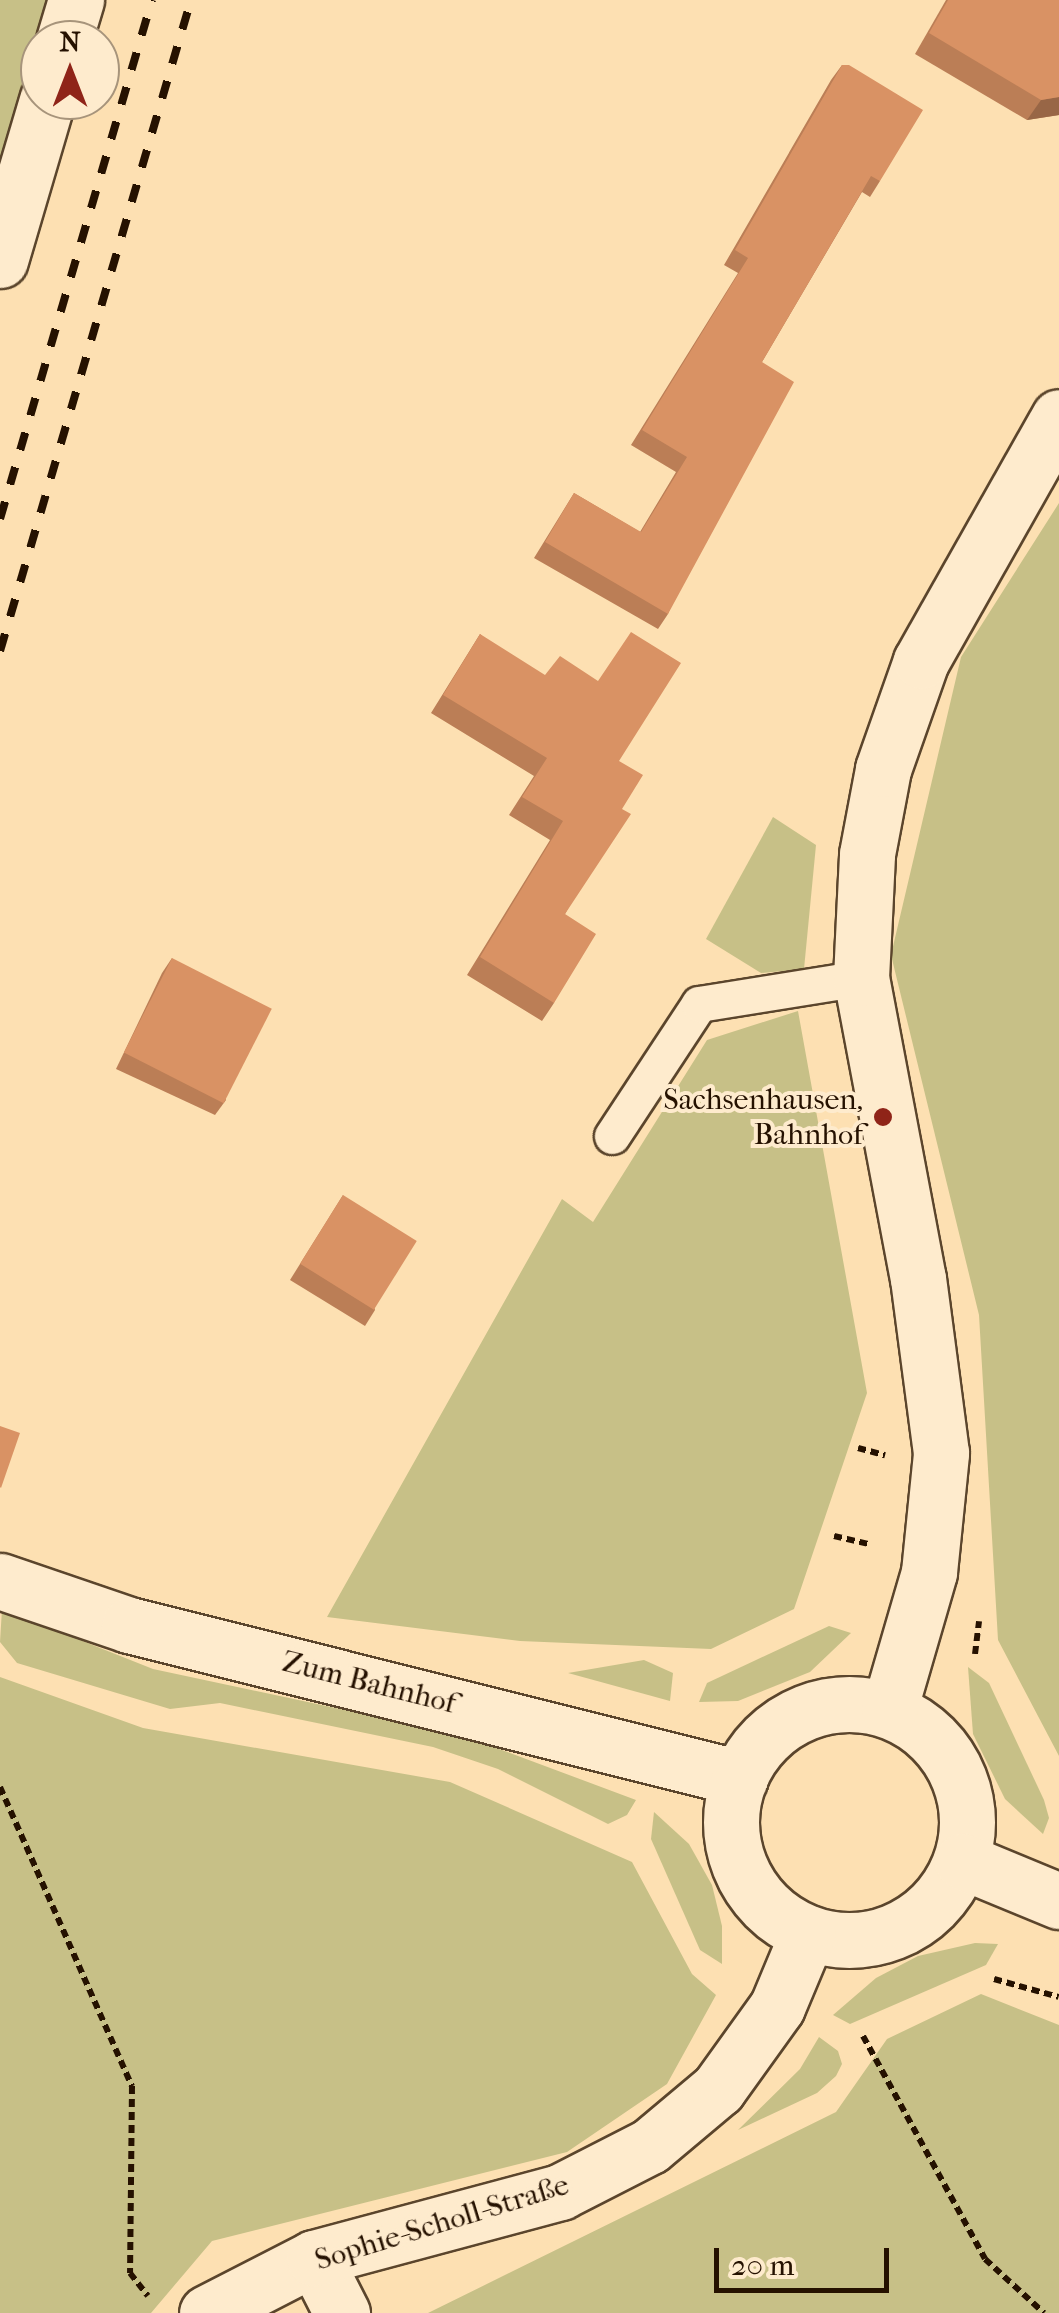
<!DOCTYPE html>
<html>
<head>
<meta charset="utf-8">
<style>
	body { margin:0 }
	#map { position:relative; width:1059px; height:2313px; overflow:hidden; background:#fde0b2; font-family:"IM FELL French Canon",serif }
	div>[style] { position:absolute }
	.green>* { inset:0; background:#c7c087 }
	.path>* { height:6px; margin-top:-3px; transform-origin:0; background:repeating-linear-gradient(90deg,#251100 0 8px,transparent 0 13px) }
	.roads { filter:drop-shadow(2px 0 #5b452c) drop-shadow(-2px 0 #5b452c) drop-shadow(0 2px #5b452c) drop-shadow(0 -2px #5b452c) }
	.lane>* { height:35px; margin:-17.5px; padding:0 17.5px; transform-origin:17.5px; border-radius:17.5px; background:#feebcd }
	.street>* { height:55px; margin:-27.5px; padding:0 27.5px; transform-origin:27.5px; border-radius:27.5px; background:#feebcd }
	.secondary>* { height:55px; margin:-27.5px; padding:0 27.5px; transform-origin:27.5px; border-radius:27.5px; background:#feebcd }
	.secondary>.ring { margin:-27.5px; padding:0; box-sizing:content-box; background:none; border:55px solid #feebcd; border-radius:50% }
	.rail>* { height:8px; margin-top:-4px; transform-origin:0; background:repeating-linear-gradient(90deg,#251100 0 18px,transparent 0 36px) }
	.wall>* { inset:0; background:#bb7e56 }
	.shaded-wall>* { inset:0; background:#986646 }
	.building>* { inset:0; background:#d99264; transform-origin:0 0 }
	.dots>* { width:28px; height:28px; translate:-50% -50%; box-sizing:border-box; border:5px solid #feebcd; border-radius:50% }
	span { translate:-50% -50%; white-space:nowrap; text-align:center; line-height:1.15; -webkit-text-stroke:8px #feebcd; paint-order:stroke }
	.poi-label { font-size:30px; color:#251100 }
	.right { translate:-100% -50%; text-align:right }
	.street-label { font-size:30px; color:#251100 }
	.north { position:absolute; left:20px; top:20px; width:100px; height:100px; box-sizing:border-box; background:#feebcd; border:2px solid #a7947b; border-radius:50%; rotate:0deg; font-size:28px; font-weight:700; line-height:40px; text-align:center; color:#251100 }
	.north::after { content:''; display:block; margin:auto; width:35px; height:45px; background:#8f2418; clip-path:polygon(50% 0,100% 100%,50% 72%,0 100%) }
	.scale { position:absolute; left:714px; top:2248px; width:175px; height:45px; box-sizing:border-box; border:5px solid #251100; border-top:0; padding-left:12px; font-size:30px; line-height:35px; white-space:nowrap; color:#251100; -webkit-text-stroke:8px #feebcd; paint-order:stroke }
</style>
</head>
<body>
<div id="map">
	<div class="green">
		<i style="clip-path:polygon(0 0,49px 0,0 179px)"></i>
		<i style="clip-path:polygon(1059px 503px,1059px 1756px,998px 1640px,979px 1315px,891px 955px,961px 657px)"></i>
		<i style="clip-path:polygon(773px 817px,816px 845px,804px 969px,761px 973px,706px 939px)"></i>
		<i style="clip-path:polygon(798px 1011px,867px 1393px,794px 1609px,711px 1649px,520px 1641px,327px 1617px,562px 1199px,593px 1222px,707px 1040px)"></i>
		<i style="clip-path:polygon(2px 1609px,153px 1669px,462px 1735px,636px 1800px,627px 1815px,608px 1824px,498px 1769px,433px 1747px,220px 1703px,170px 1709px,17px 1663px,0 1642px)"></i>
		<i style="clip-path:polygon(829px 1626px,851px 1633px,810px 1672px,738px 1701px,699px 1702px,707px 1683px)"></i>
		<i style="clip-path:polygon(644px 1660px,673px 1673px,670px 1701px,568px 1673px)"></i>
		<i style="clip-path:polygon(968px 1667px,989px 1683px,1044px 1800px,1049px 1818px,1043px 1834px,1005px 1799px,973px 1734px)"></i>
		<i style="clip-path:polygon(0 1677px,143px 1728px,450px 1782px,632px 1862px,692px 1974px,716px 1995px,667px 2084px,567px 2152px,212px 2241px,151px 2313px,0 2313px)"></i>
		<i style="clip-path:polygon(654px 1812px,689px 1844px,712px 1885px,722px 1926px,722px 1964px,700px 1950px,651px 1839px)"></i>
		<i style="clip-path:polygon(975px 1943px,998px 1944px,986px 1965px,850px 2024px,833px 2015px,876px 1978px,918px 1956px)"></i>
		<i style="clip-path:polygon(981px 1994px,1059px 2025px,1059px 2313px,428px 2313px,836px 2112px,887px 2039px)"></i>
		<i style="clip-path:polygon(819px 2037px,838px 2051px,842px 2064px,836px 2076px,817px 2093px,738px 2130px,800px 2069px)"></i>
	</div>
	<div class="path">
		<i style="left:858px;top:1448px;width:28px;rotate:15deg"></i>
		<i style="left:834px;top:1536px;width:35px;rotate:13deg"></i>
		<i style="left:975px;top:1654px;width:33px;rotate:-83deg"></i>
		<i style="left:0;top:1787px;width:327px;rotate:66.2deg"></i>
		<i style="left:132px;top:2086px;width:187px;rotate:90.6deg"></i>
		<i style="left:130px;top:2273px;width:29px;rotate:52deg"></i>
		<i style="left:994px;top:1979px;width:67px;rotate:15.5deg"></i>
		<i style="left:863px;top:2036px;width:254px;rotate:61.3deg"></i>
		<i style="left:985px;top:2259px;width:80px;rotate:42.5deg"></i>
	</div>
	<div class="roads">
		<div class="lane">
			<i style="left:612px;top:1136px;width:158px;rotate:-56.6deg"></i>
			<i style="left:699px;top:1004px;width:164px;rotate:-9.1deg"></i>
		</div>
		<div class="street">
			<i style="left:64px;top:40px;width:42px;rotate:-73.3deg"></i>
			<i style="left:0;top:260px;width:167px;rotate:-73.6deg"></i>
			<i style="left:314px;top:2258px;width:62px;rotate:63deg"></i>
		</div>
		<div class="secondary">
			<i style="left:0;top:1581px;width:136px;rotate:18.8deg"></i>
			<i style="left:129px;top:1625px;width:630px;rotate:14.06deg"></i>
			<i class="ring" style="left:731px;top:1704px;width:181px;height:181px"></i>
			<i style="left:889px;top:1710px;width:144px;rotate:-73.8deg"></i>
			<i style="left:929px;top:1572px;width:120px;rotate:-84.2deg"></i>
			<i style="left:941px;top:1453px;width:176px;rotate:-97.5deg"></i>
			<i style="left:918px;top:1279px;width:306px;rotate:-100.7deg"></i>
			<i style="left:861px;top:978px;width:124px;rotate:-87.2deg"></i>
			<i style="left:867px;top:854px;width:86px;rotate:-79.3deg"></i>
			<i style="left:883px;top:769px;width:114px;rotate:-70.6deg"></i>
			<i style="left:921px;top:661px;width:280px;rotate:-60.5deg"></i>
			<i style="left:962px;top:1861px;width:105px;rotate:22.4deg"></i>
			<i style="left:207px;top:2313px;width:120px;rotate:-27.2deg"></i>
			<i style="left:314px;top:2258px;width:255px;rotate:-15deg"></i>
			<i style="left:560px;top:2192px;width:101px;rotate:-27.1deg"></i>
			<i style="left:650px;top:2146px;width:89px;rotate:-40deg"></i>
			<i style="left:718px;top:2089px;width:101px;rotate:-54.3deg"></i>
			<i style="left:777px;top:2007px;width:80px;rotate:-67.3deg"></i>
		</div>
	</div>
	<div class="rail">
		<i style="left:0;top:519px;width:541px;rotate:-73.68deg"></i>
		<i style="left:0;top:651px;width:678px;rotate:-73.65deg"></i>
	</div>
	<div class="wall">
		<i style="clip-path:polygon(946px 0,1059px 0,1059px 115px,1027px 120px,915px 54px)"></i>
		<i style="clip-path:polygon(842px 65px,880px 181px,870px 197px,862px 192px,762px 362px,668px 614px,658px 629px,534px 558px,574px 493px,640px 532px,676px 472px,631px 445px,738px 273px,724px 265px,831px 80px)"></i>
		<i style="clip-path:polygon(480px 634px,619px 761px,622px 809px,565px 914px,554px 1003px,542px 1021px,467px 975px,550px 840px,509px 815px,534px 776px,431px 713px)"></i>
		<i style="clip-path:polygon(172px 958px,226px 1100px,215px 1115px,116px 1069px,162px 973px)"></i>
		<i style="clip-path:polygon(343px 1195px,375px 1310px,365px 1326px,290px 1280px)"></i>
	</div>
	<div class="shaded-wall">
		<i style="clip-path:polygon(1059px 97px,1059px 115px,1027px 120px,1041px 100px)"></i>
	</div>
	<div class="building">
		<i style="clip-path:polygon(948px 0,1059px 0,1059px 97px,1041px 100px,929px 33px)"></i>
		<i style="clip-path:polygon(842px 65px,849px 65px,923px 110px,880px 181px,871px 176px,762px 362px,794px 382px,668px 614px,545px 542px,574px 493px,641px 532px,687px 457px,642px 430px,748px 258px,735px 250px)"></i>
		<i style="clip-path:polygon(631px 632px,681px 663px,619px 761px,643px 775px,622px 809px,631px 814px,565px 914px,596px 934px,554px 1003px,480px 957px,563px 821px,522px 797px,547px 758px,443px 695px,480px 634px,545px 675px,560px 656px,598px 681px)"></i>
		<i style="left:172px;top:958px;width:112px;height:106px;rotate:27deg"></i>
		<i style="left:343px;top:1195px;width:87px;height:81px;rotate:32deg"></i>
		<i style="clip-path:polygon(0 1426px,20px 1433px,1px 1488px,0 1487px)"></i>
	</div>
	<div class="dots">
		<i style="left:883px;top:1117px;background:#8f2418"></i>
	</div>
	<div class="poi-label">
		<span class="right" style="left:863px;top:1117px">Sachsenhausen,<br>Bahnhof</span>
	</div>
	<div class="street-label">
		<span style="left:369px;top:1683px;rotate:14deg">Zum Bahnhof</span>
		<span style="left:442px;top:2223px;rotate:-17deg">Sophie-Scholl-Straße</span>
	</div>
	<div class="north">N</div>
	<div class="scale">20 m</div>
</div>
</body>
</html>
